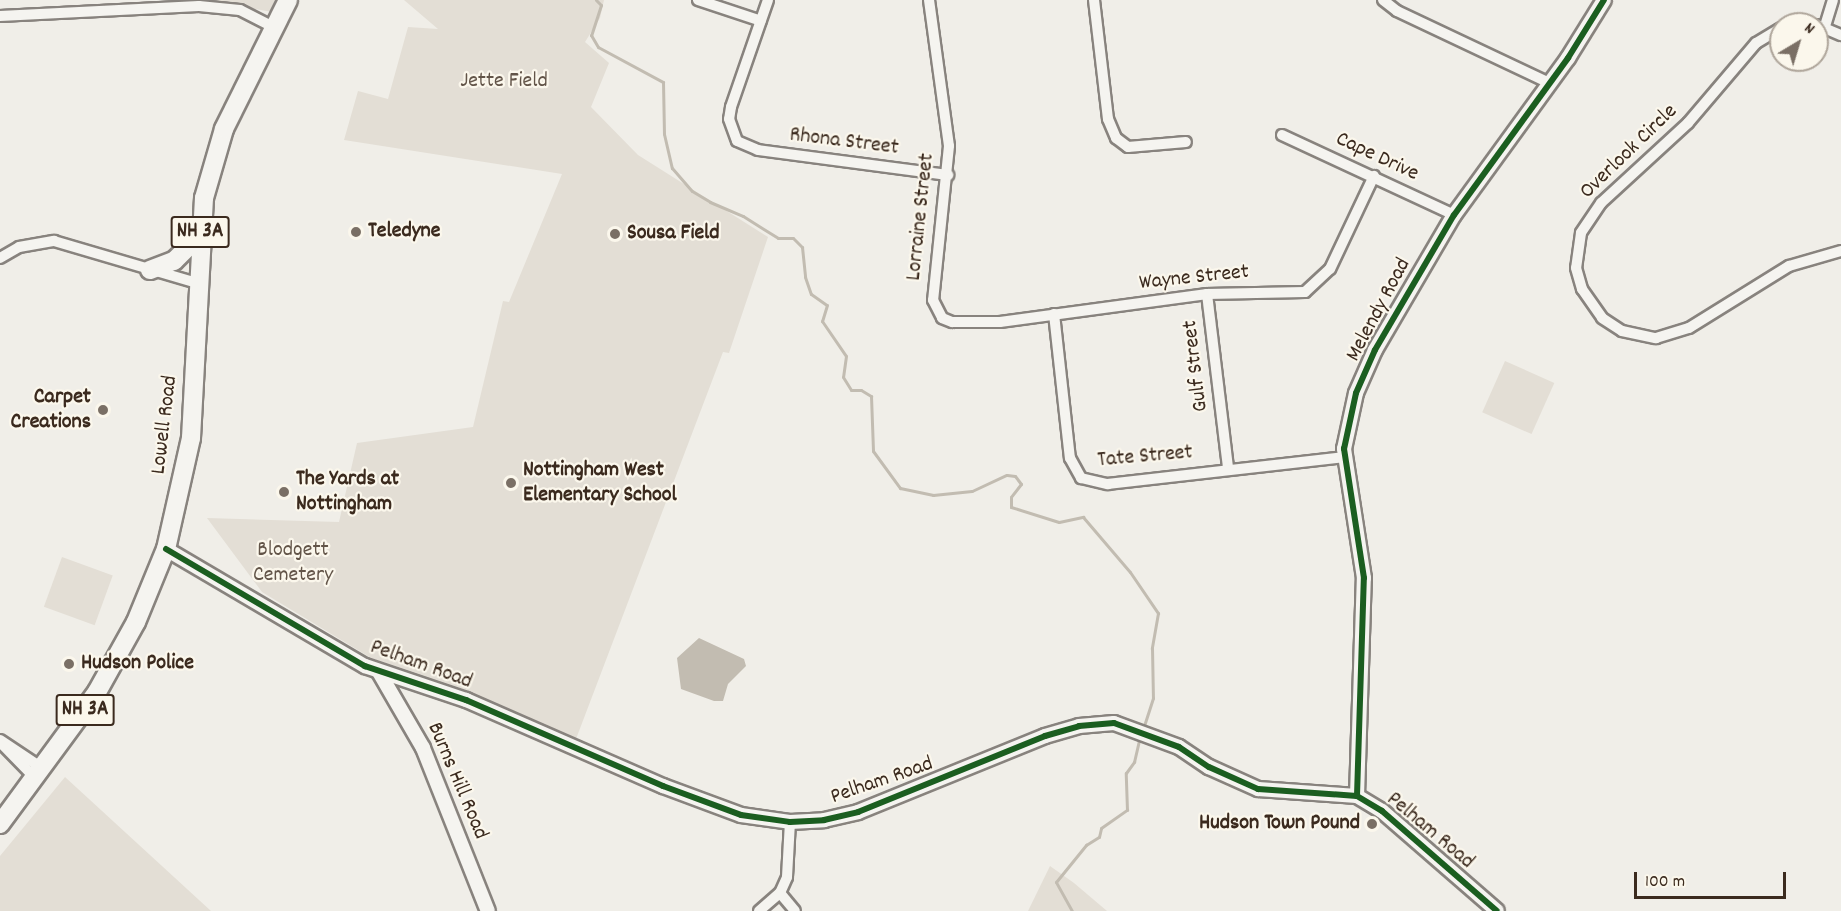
<!DOCTYPE html>
<html>
<head>
<meta charset="utf-8">
<style>
	body { margin:0 }
	#map { position:relative; width:1841px; height:911px; overflow:hidden; background:#f0eee8; font-family:Dekko,sans-serif }
	div>[style] { position:absolute }
	.built>* { inset:0; background:#e3ded5; transform-origin:0 0 }
	.water>* { inset:0; background:#c2bcb1 }
	.stream>* { height:3px; margin:-1.5px; padding:0 1.5px; transform-origin:1.5px; border-radius:1.5px; background:#c2bcb1 }
	.roads { filter:drop-shadow(2px 0 #88837e) drop-shadow(-2px 0 #88837e) drop-shadow(0 2px #88837e) drop-shadow(0 -2px #88837e) }
	.minor>* { height:10px; margin:-5px; padding:0 5px; transform-origin:5px; border-radius:5px; background:#f5f4f0 }
	.tertiary>* { height:14px; margin:-7px; padding:0 7px; transform-origin:7px; border-radius:7px; background:#f5f4f0 }
	.primary>* { height:18px; margin:-9px; padding:0 9px; transform-origin:9px; border-radius:9px; background:#f5f4f0 }
	.cycleway>* { height:6px; margin:-3px; padding:0 3px; transform-origin:3px; border-radius:3px; background:#1b5e20 }
	.dots>* { width:16px; height:16px; translate:-50% -50%; box-sizing:border-box; border:3px solid #fbf7ec; border-radius:50% }
	span { translate:-50% -50%; white-space:nowrap; text-align:center; line-height:1.15; -webkit-text-stroke:4.5px #fbf7ec; paint-order:stroke }
	.shield-label span { padding:2px 4px; background:#fbf7ec; border:2px solid; border-radius:4px; -webkit-text-stroke-width:0 }
	.shield-label { font-size:21px; color:#3b2a1e; font-weight:700 }
	.park-label { font-size:22px; color:#625448 }
	.street-label { font-size:22px; color:#3b2a1e }
	.poi-label { font-size:22px; color:#3b2a1e; font-weight:700 }
	.left { translate:0 -50%; text-align:left }
	.right { translate:-100% -50%; text-align:right }
	.north { position:absolute; left:1769px; top:12px; width:60px; height:60px; box-sizing:border-box; background:#fbf7ec; border:2px solid #aea59a; border-radius:50%; rotate:38deg; font-size:16px; font-weight:700; line-height:24px; text-align:center; color:#3b2a1e }
	.north::after { content:''; display:block; margin:auto; width:21px; height:27px; background:#7a6f65; clip-path:polygon(50% 0,100% 100%,50% 72%,0 100%) }
	.scale { position:absolute; left:1634px; top:872px; width:152px; height:27px; box-sizing:border-box; border:3px solid #3b2a1e; border-top:0; padding-left:8px; font-size:18px; line-height:21px; white-space:nowrap; color:#3b2a1e; -webkit-text-stroke:4px #fbf7ec; paint-order:stroke }
</style>
</head>
<body>
<div id="map">
	<div class="built">
		<i style="clip-path:polygon(205px 0,276px 0,272px 12px)"></i>
		<i style="clip-path:polygon(404px 0,604px 0,600px 18px,585px 42px,609px 63px,591px 107px,638px 155px,768px 237px,729px 353px,723px 352px,576px 739px,463px 691px,371px 658px,262px 592px,207px 518px,339px 522px,357px 443px,473px 427px,503px 301px,509px 302px,562px 174px,344px 140px,358px 91px,388px 99px,408px 27px,438px 29px)"></i>
		<i style="left:1505px;top:361px;width:54px;height:56px;rotate:24deg"></i>
		<i style="left:62px;top:557px;width:54px;height:53px;rotate:20deg"></i>
		<i style="clip-path:polygon(65px 777px,211px 911px,0 911px,0 856px)"></i>
		<i style="clip-path:polygon(1050px 866px,1074px 883px,1107px 911px,1028px 911px)"></i>
	</div>
	<div class="water">
		<i style="clip-path:polygon(699px 638px,744px 659px,746px 666px,728px 684px,723px 701px,714px 701px,681px 689px,677px 658px)"></i>
	</div>
	<div class="stream">
		<i style="left:596px;top:0;width:7px;rotate:45deg"></i>
		<i style="left:601px;top:5px;width:32px;rotate:108deg"></i>
		<i style="left:591px;top:35px;width:14px;rotate:60deg"></i>
		<i style="left:598px;top:47px;width:74px;rotate:28.3deg"></i>
		<i style="left:663px;top:82px;width:52px;rotate:88.9deg"></i>
		<i style="left:664px;top:134px;width:35px;rotate:77deg"></i>
		<i style="left:672px;top:168px;width:30px;rotate:49deg"></i>
		<i style="left:692px;top:191px;width:21px;rotate:31deg"></i>
		<i style="left:710px;top:202px;width:36px;rotate:23deg"></i>
		<i style="left:743px;top:216px;width:41px;rotate:32.2deg"></i>
		<i style="left:778px;top:238px;width:15px"></i>
		<i style="left:793px;top:238px;width:13px;rotate:45deg"></i>
		<i style="left:802px;top:247px;width:30px;rotate:84deg"></i>
		<i style="left:805px;top:277px;width:18px;rotate:71deg"></i>
		<i style="left:811px;top:294px;width:19px;rotate:35deg"></i>
		<i style="left:827px;top:305px;width:17px;rotate:107deg"></i>
		<i style="left:822px;top:321px;width:42px;rotate:55.6deg"></i>
		<i style="left:846px;top:356px;width:21px;rotate:98deg"></i>
		<i style="left:843px;top:377px;width:15px;rotate:58deg"></i>
		<i style="left:851px;top:390px;width:10px"></i>
		<i style="left:861px;top:390px;width:12px;rotate:31deg"></i>
		<i style="left:871px;top:396px;width:55px;rotate:87.9deg"></i>
		<i style="left:873px;top:451px;width:46px;rotate:53.9deg"></i>
		<i style="left:900px;top:488px;width:34px;rotate:12deg"></i>
		<i style="left:933px;top:495px;width:39px;rotate:-6deg"></i>
		<i style="left:972px;top:491px;width:38px;rotate:-25deg"></i>
		<i style="left:1007px;top:475px;width:8px;rotate:7deg"></i>
		<i style="left:1015px;top:476px;width:10px;rotate:53deg"></i>
		<i style="left:1021px;top:484px;width:16px;rotate:128deg"></i>
		<i style="left:1011px;top:497px;width:10px;rotate:90deg"></i>
		<i style="left:1011px;top:507px;width:50px;rotate:17.4deg"></i>
		<i style="left:1059px;top:522px;width:25px;rotate:-12deg"></i>
		<i style="left:1083px;top:517px;width:72px;rotate:49.5deg"></i>
		<i style="left:1130px;top:572px;width:50px;rotate:55.7deg"></i>
		<i style="left:1158px;top:613px;width:36px;rotate:100deg"></i>
		<i style="left:1152px;top:648px;width:50px;rotate:88.9deg"></i>
		<i style="left:1153px;top:698px;width:32px;rotate:108deg"></i>
		<i style="left:1072px;top:911px;width:33px;rotate:-119deg"></i>
		<i style="left:1056px;top:882px;width:48px;rotate:-51deg"></i>
		<i style="left:1086px;top:845px;width:15px;rotate:-32deg"></i>
		<i style="left:1099px;top:837px;width:9px;rotate:-77deg"></i>
		<i style="left:1101px;top:828px;width:32px;rotate:-35deg"></i>
		<i style="left:1127px;top:810px;width:37px;rotate:-92deg"></i>
		<i style="left:1126px;top:773px;width:14px;rotate:-54deg"></i>
		<i style="left:1134px;top:762px;width:26px;rotate:-77deg"></i>
	</div>
	<div class="roads">
		<div class="minor">
			<i style="left:698px;top:0;width:66px;rotate:18.4deg"></i>
			<i style="left:768px;top:0;width:113px;rotate:109.1deg"></i>
			<i style="left:731px;top:107px;width:12px;rotate:99deg"></i>
			<i style="left:729px;top:119px;width:23px;rotate:70deg"></i>
			<i style="left:737px;top:141px;width:23px;rotate:23deg"></i>
			<i style="left:758px;top:150px;width:192px;rotate:7.5deg"></i>
			<i style="left:929px;top:0;width:147px;rotate:82.2deg"></i>
			<i style="left:949px;top:146px;width:155px;rotate:95.9deg"></i>
			<i style="left:933px;top:300px;width:20px;rotate:63deg"></i>
			<i style="left:942px;top:318px;width:11px;rotate:22deg"></i>
			<i style="left:952px;top:322px;width:48px"></i>
			<i style="left:1000px;top:322px;width:209px;rotate:-7.7deg"></i>
			<i style="left:1207px;top:294px;width:98px;rotate:-1.2deg"></i>
			<i style="left:1305px;top:292px;width:34px;rotate:-43deg"></i>
			<i style="left:1330px;top:269px;width:103px;rotate:-64.7deg"></i>
			<i style="left:1094px;top:0;width:120px;rotate:83.3deg"></i>
			<i style="left:1108px;top:119px;width:21px;rotate:67deg"></i>
			<i style="left:1116px;top:138px;width:15px;rotate:37deg"></i>
			<i style="left:1128px;top:147px;width:58px;rotate:-4.9deg"></i>
			<i style="left:1383px;top:0;width:18px;rotate:38deg"></i>
			<i style="left:1397px;top:11px;width:168px;rotate:25.3deg"></i>
			<i style="left:0;top:16px;width:199px;rotate:-2.9deg"></i>
			<i style="left:199px;top:6px;width:41px;rotate:5.6deg"></i>
			<i style="left:240px;top:10px;width:39px;rotate:27deg"></i>
			<i style="left:1817px;top:25px;width:26px;rotate:23deg"></i>
			<i style="left:1825px;top:26px;width:27px;rotate:-73deg"></i>
			<i style="left:1781px;top:28px;width:29px;rotate:149deg"></i>
			<i style="left:1756px;top:43px;width:105px;rotate:130.4deg"></i>
			<i style="left:1688px;top:123px;width:118px;rotate:137.4deg"></i>
			<i style="left:1601px;top:203px;width:36px;rotate:124deg"></i>
			<i style="left:1581px;top:233px;width:35px;rotate:98deg"></i>
			<i style="left:1576px;top:268px;width:22px;rotate:74deg"></i>
			<i style="left:1582px;top:289px;width:35px;rotate:55deg"></i>
			<i style="left:1602px;top:318px;width:24px;rotate:33deg"></i>
			<i style="left:1622px;top:331px;width:35px;rotate:12deg"></i>
			<i style="left:1656px;top:338px;width:34px;rotate:-17deg"></i>
			<i style="left:1689px;top:328px;width:118px;rotate:-31.8deg"></i>
			<i style="left:1789px;top:266px;width:54px;rotate:-16.1deg"></i>
			<i style="left:1282px;top:135px;width:190px;rotate:24.9deg"></i>
			<i style="left:0;top:258px;width:22px;rotate:-30deg"></i>
			<i style="left:19px;top:247px;width:36px;rotate:-10deg"></i>
			<i style="left:54px;top:241px;width:149px;rotate:16.4deg"></i>
			<i style="left:1207px;top:294px;width:175px;rotate:83.1deg"></i>
			<i style="left:1054px;top:314px;width:145px;rotate:83.7deg"></i>
			<i style="left:1070px;top:458px;width:23px;rotate:61deg"></i>
			<i style="left:1081px;top:478px;width:28px;rotate:13deg"></i>
			<i style="left:1108px;top:484px;width:238px;rotate:-6.5deg"></i>
			<i style="left:0;top:740px;width:50px;rotate:33.7deg"></i>
			<i style="left:0;top:742px;width:50px;rotate:45.8deg"></i>
			<i style="left:780px;top:893px;width:23px;rotate:50deg"></i>
			<i style="left:759px;top:911px;width:28px;rotate:-41deg"></i>
			<i style="left:780px;top:893px;width:17px;rotate:-66deg"></i>
			<i style="left:787px;top:877px;width:55px;rotate:-86.9deg"></i>
		</div>
		<div class="tertiary">
			<i style="left:166px;top:549px;width:231px;rotate:30.5deg"></i>
			<i style="left:365px;top:666px;width:107px;rotate:18.6deg"></i>
			<i style="left:466px;top:700px;width:215px;rotate:23.6deg"></i>
			<i style="left:663px;top:786px;width:83px;rotate:20.4deg"></i>
			<i style="left:741px;top:815px;width:49px;rotate:8.1deg"></i>
			<i style="left:790px;top:822px;width:34px;rotate:-3deg"></i>
			<i style="left:824px;top:820px;width:35px;rotate:-13deg"></i>
			<i style="left:858px;top:812px;width:202px;rotate:-22.1deg"></i>
			<i style="left:1045px;top:736px;width:35px;rotate:-16deg"></i>
			<i style="left:1079px;top:726px;width:35px;rotate:-5deg"></i>
			<i style="left:1114px;top:723px;width:69px;rotate:20.3deg"></i>
			<i style="left:1179px;top:747px;width:36px;rotate:34deg"></i>
			<i style="left:1209px;top:767px;width:54px;rotate:24.2deg"></i>
			<i style="left:1258px;top:789px;width:99px;rotate:4deg"></i>
			<i style="left:1357px;top:796px;width:29px;rotate:31deg"></i>
			<i style="left:1382px;top:811px;width:152px;rotate:41deg"></i>
			<i style="left:379px;top:672px;width:88px;rotate:59.9deg"></i>
			<i style="left:423px;top:748px;width:175px;rotate:68.3deg"></i>
			<i style="left:1357px;top:796px;width:218px;rotate:-88.2deg"></i>
			<i style="left:1364px;top:578px;width:131px;rotate:-98.8deg"></i>
			<i style="left:1344px;top:449px;width:57px;rotate:-77.9deg"></i>
			<i style="left:1356px;top:393px;width:47px;rotate:-66.2deg"></i>
			<i style="left:1375px;top:350px;width:156px;rotate:-59.7deg"></i>
			<i style="left:1454px;top:215px;width:194px;rotate:-54deg"></i>
			<i style="left:1568px;top:58px;width:68px;rotate:-58.2deg"></i>
		</div>
		<div class="primary">
			<i style="left:150px;top:270px;width:26px;rotate:-21deg"></i>
			<i style="left:174px;top:261px;width:37px;rotate:-45deg"></i>
			<i style="left:0;top:824px;width:164px;rotate:-53.7deg"></i>
			<i style="left:97px;top:692px;width:80px;rotate:-60.9deg"></i>
			<i style="left:136px;top:622px;width:79px;rotate:-67.7deg"></i>
			<i style="left:166px;top:549px;width:114px;rotate:-77.3deg"></i>
			<i style="left:191px;top:438px;width:240px;rotate:-86.9deg"></i>
			<i style="left:204px;top:198px;width:72px;rotate:-73.8deg"></i>
			<i style="left:224px;top:129px;width:144px;rotate:-63.6deg"></i>
		</div>
	</div>
	<div class="cycleway">
		<i style="left:166px;top:549px;width:231px;rotate:30.5deg"></i>
		<i style="left:365px;top:666px;width:107px;rotate:18.6deg"></i>
		<i style="left:466px;top:700px;width:215px;rotate:23.6deg"></i>
		<i style="left:663px;top:786px;width:83px;rotate:20.4deg"></i>
		<i style="left:741px;top:815px;width:49px;rotate:8.1deg"></i>
		<i style="left:790px;top:822px;width:34px;rotate:-3deg"></i>
		<i style="left:824px;top:820px;width:35px;rotate:-13deg"></i>
		<i style="left:858px;top:812px;width:202px;rotate:-22.1deg"></i>
		<i style="left:1045px;top:736px;width:35px;rotate:-16deg"></i>
		<i style="left:1079px;top:726px;width:35px;rotate:-5deg"></i>
		<i style="left:1114px;top:723px;width:69px;rotate:20.3deg"></i>
		<i style="left:1179px;top:747px;width:36px;rotate:34deg"></i>
		<i style="left:1209px;top:767px;width:54px;rotate:24.2deg"></i>
		<i style="left:1258px;top:789px;width:99px;rotate:4deg"></i>
		<i style="left:1357px;top:796px;width:29px;rotate:31deg"></i>
		<i style="left:1382px;top:811px;width:152px;rotate:41deg"></i>
		<i style="left:1357px;top:796px;width:218px;rotate:-88.2deg"></i>
		<i style="left:1364px;top:578px;width:131px;rotate:-98.8deg"></i>
		<i style="left:1344px;top:449px;width:57px;rotate:-77.9deg"></i>
		<i style="left:1356px;top:393px;width:47px;rotate:-66.2deg"></i>
		<i style="left:1375px;top:350px;width:156px;rotate:-59.7deg"></i>
		<i style="left:1454px;top:215px;width:194px;rotate:-54deg"></i>
		<i style="left:1568px;top:58px;width:68px;rotate:-58.2deg"></i>
	</div>
	<div class="dots">
		<i style="left:356px;top:232px;background:#7a6f65"></i>
		<i style="left:615px;top:234px;background:#7a6f65"></i>
		<i style="left:103px;top:410px;background:#7a6f65"></i>
		<i style="left:511px;top:483px;background:#7a6f65"></i>
		<i style="left:284px;top:492px;background:#7a6f65"></i>
		<i style="left:69px;top:664px;background:#7a6f65"></i>
		<i style="left:1372px;top:824px;background:#7a6f65"></i>
	</div>
	<div class="shield-label">
		<span style="left:200px;top:232px">NH 3A</span>
		<span style="left:85px;top:710px">NH 3A</span>
	</div>
	<div class="park-label">
		<span style="left:504px;top:82px">Jette Field</span>
		<span style="left:293px;top:563px">Blodgett<br>Cemetery</span>
	</div>
	<div class="street-label">
		<span style="left:844px;top:142px;rotate:7deg">Rhona Street</span>
		<span style="left:1629px;top:152px;rotate:-44deg">Overlook Circle</span>
		<span style="left:1377px;top:157px;rotate:25deg">Cape Drive</span>
		<span style="left:921px;top:217px;rotate:-84deg">Lorraine Street</span>
		<span style="left:1194px;top:278px;rotate:-6deg">Wayne Street</span>
		<span style="left:1379px;top:310px;rotate:-62deg">Melendy Road</span>
		<span style="left:1196px;top:366px;rotate:-97deg">Gulf Street</span>
		<span style="left:165px;top:425px;rotate:-83deg">Lowell Road</span>
		<span style="left:1145px;top:457px;rotate:-5deg">Tate Street</span>
		<span style="left:421px;top:665px;rotate:20deg">Pelham Road</span>
		<span style="left:457px;top:781px;rotate:67deg">Burns Hill Road</span>
		<span style="left:882px;top:781px;rotate:-19deg">Pelham Road</span>
		<span style="left:1430px;top:831px;rotate:40deg">Pelham Road</span>
	</div>
	<div class="poi-label">
		<span class="left" style="left:368px;top:232px">Teledyne</span>
		<span class="left" style="left:627px;top:234px">Sousa Field</span>
		<span class="right" style="left:91px;top:410px">Carpet<br>Creations</span>
		<span class="left" style="left:523px;top:483px">Nottingham West<br>Elementary School</span>
		<span class="left" style="left:296px;top:492px">The Yards at<br>Nottingham</span>
		<span class="left" style="left:81px;top:664px">Hudson Police</span>
		<span class="right" style="left:1360px;top:824px">Hudson Town Pound</span>
	</div>
	<div class="north">N</div>
	<div class="scale">100 m</div>
</div>
</body>
</html>
